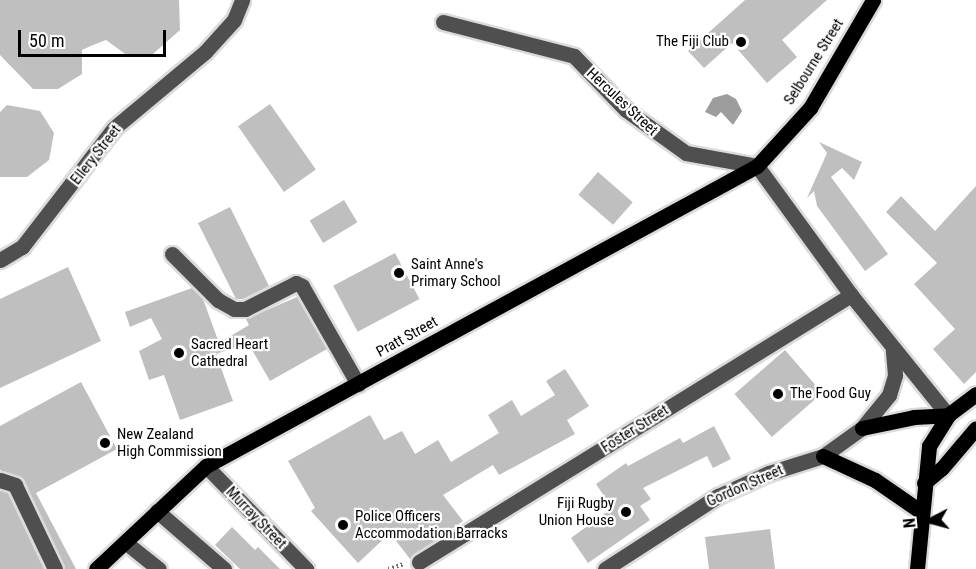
<!DOCTYPE html>
<html>
<head>
<meta charset="utf-8">
<style>
	body { margin:0 }
	#map { position:relative; width:976px; height:569px; overflow:hidden; background:#fff; font-family:"Roboto Condensed",sans-serif }
	div>[style] { position:absolute }
	.water>* { inset:0; background:#9d9d9d }
	.building>* { inset:0; background:#bfbfbf; transform-origin:0 0 }
	.path>* { height:4px; margin-top:-2px; transform-origin:0; background:repeating-linear-gradient(90deg,#717171 0 1.5px,transparent 0 4.5px) }
	.roads { filter:drop-shadow(2px 0 #dbdbdb) drop-shadow(-2px 0 #dbdbdb) drop-shadow(0 2px #dbdbdb) drop-shadow(0 -2px #dbdbdb) }
	.minor>* { height:15px; margin:-7.5px; padding:0 7.5px; transform-origin:7.5px; border-radius:7.5px; background:#4f4f4f }
	.major>* { height:15px; margin:-7.5px; padding:0 7.5px; transform-origin:7.5px; border-radius:7.5px; background:#000 }
	.dots>* { width:16px; height:16px; translate:-50% -50%; box-sizing:border-box; border:3px solid #fff; border-radius:50% }
	span { translate:-50% -50%; white-space:nowrap; text-align:center; line-height:1.15; -webkit-text-stroke:4.5px #fff; paint-order:stroke }
	.poi-label { font-size:15px; color:#000 }
	.right { translate:-100% -50%; text-align:right }
	.left { translate:0 -50%; text-align:left }
	.street-label { font-size:15px; color:#000 }
	.north { position:absolute; left:898px; top:491px; width:60px; height:60px; -webkit-text-stroke:4px #fff; paint-order:stroke; rotate:264deg; font-size:16px; font-weight:700; line-height:24px; text-align:center; color:#000 }
	.north::after { content:''; display:block; margin:auto; width:21px; height:27px; background:#000; clip-path:polygon(50% 0,100% 100%,50% 72%,0 100%) }
	.scale { position:absolute; left:18px; top:30px; width:148px; height:27px; box-sizing:border-box; border:3px solid #000; border-top:0; padding-left:8px; font-size:18px; line-height:21px; white-space:nowrap; color:#000; -webkit-text-stroke:4px #fff; paint-order:stroke }
</style>
</head>
<body>
<div id="map">
	<div class="water">
		<i style="clip-path:polygon(727px 94px,736px 99px,742px 111px,733px 125px,721px 112px,716px 117px,705px 112px,713px 98px)"></i>
	</div>
	<div class="building">
		<i style="clip-path:polygon(0 0,179px 0,180px 30px,153px 54px,128px 56px,106px 40px,93px 45px,82px 50px,82px 74px,58px 89px,33px 89px,0 55px)"></i>
		<i style="clip-path:polygon(745px 0,827px 0,782px 40px,797px 57px,767px 83px,732px 43px,704px 68px,688px 51px)"></i>
		<i style="left:270px;top:104px;width:80px;height:39px;rotate:55deg"></i>
		<i style="clip-path:polygon(7px 105px,40px 111px,54px 133px,49px 160px,27px 177px,0 177px,0 112px)"></i>
		<i style="clip-path:polygon(819px 142px,862px 162px,854px 180px,842px 168px,831px 177px,888px 254px,865px 271px,817px 206px,814px 191px,807px 198px,827px 153px)"></i>
		<i style="left:598px;top:172px;width:46px;height:30px;rotate:41deg"></i>
		<i style="clip-path:polygon(976px 186px,976px 372px,964px 384px,933px 349px,955px 329px,914px 284px,937px 263px,886px 212px,901px 196px,935px 231px)"></i>
		<i style="left:344px;top:200px;width:26px;height:40px;rotate:59deg"></i>
		<i style="clip-path:polygon(230px 207px,269px 286px,243px 299px,236px 299px,198px 223px)"></i>
		<i style="left:395px;top:253px;width:52px;height:70px;rotate:62deg"></i>
		<i style="clip-path:polygon(68px 267px,101px 341px,0 388px,0 299px)"></i>
		<i style="clip-path:polygon(192px 288px,203px 299px,219px 343px,249px 325px,246px 319px,297px 297px,327px 349px,270px 381px,248px 343px,216px 354px,233px 401px,180px 420px,164px 375px,149px 380px,139px 351px,162px 339px,151px 318px,130px 327px,125px 312px)"></i>
		<i style="left:785px;top:350px;width:57px;height:67px;rotate:49deg"></i>
		<i style="clip-path:polygon(565px 369px,589px 406px,567px 420px,575px 434px,499px 475px,493px 465px,443px 495px,463px 521px,410px 559px,390px 533px,358px 563px,311px 511px,315px 508px,288px 461px,370px 415px,384px 440px,402px 431px,415px 454px,438px 440px,451px 462px,499px 433px,488px 415px,512px 400px,521px 416px,555px 395px,546px 381px)"></i>
		<i style="clip-path:polygon(81px 382px,117px 449px,36px 493px,76px 569px,65px 569px,24px 480px,0 470px,0 426px)"></i>
		<i style="clip-path:polygon(714px 426px,731px 459px,713px 468px,707px 456px,643px 488px,651px 499px,640px 506px,650px 520px,588px 563px,571px 538px,612px 508px,596px 484px,626px 463px,628px 466px,680px 438px,683px 443px)"></i>
		<i style="clip-path:polygon(0 490px,8px 493px,44px 569px,0 569px)"></i>
		<i style="clip-path:polygon(232px 527px,255px 550px,258px 547px,280px 569px,240px 569px,215px 545px)"></i>
		<i style="clip-path:polygon(770px 529px,775px 569px,709px 569px,705px 537px)"></i>
	</div>
	<div class="path">
		<i style="left:388px;top:569px;width:17px;rotate:-17deg"></i>
	</div>
	<div class="roads">
		<div class="minor">
			<i style="left:443px;top:22px;width:135px;rotate:14.5deg"></i>
			<i style="left:574px;top:56px;width:75px;rotate:46.1deg"></i>
			<i style="left:626px;top:110px;width:74px;rotate:35.6deg"></i>
			<i style="left:686px;top:153px;width:72px;rotate:10.4deg"></i>
			<i style="left:757px;top:166px;width:160px;rotate:53.9deg"></i>
			<i style="left:851px;top:295px;width:154px;rotate:51.1deg"></i>
			<i style="left:172px;top:254px;width:65px;rotate:45deg"></i>
			<i style="left:218px;top:300px;width:18px;rotate:29deg"></i>
			<i style="left:234px;top:309px;width:11px"></i>
			<i style="left:245px;top:309px;width:57px;rotate:-27deg"></i>
			<i style="left:296px;top:283px;width:7px;rotate:27deg"></i>
			<i style="left:302px;top:286px;width:113px;rotate:60.3deg"></i>
			<i style="left:0;top:260px;width:26px;rotate:-31deg"></i>
			<i style="left:22px;top:247px;width:150px;rotate:-52.3deg"></i>
			<i style="left:114px;top:128px;width:119px;rotate:-39.9deg"></i>
			<i style="left:205px;top:52px;width:43px;rotate:-47.8deg"></i>
			<i style="left:234px;top:20px;width:22px;rotate:-68deg"></i>
			<i style="left:206px;top:466px;width:144px;rotate:45.8deg"></i>
			<i style="left:0;top:480px;width:16px;rotate:18deg"></i>
			<i style="left:15px;top:485px;width:93px;rotate:64.5deg"></i>
			<i style="left:157px;top:511px;width:89px;rotate:40.9deg"></i>
			<i style="left:125px;top:542px;width:43px;rotate:38.5deg"></i>
			<i style="left:419px;top:562px;width:508px;rotate:-31.72deg"></i>
			<i style="left:605px;top:569px;width:135px;rotate:-32.9deg"></i>
			<i style="left:718px;top:496px;width:56px;rotate:-24.3deg"></i>
			<i style="left:769px;top:473px;width:57px;rotate:-17.5deg"></i>
			<i style="left:823px;top:456px;width:48px;rotate:-35.7deg"></i>
			<i style="left:862px;top:428px;width:43px;rotate:-50.7deg"></i>
			<i style="left:889px;top:395px;width:21px;rotate:-73deg"></i>
			<i style="left:895px;top:375px;width:25px;rotate:-95deg"></i>
		</div>
		<div class="major">
			<i style="left:862px;top:428px;width:53px;rotate:-11.9deg"></i>
			<i style="left:914px;top:417px;width:34px;rotate:-3deg"></i>
			<i style="left:823px;top:456px;width:57px;rotate:24.8deg"></i>
			<i style="left:875px;top:480px;width:55px;rotate:34.6deg"></i>
			<i style="left:924px;top:483px;width:23px;rotate:-40deg"></i>
			<i style="left:942px;top:468px;width:52px;rotate:-49.6deg"></i>
			<i style="left:96px;top:569px;width:151px;rotate:-43.1deg"></i>
			<i style="left:206px;top:466px;width:627px;rotate:-28.57deg"></i>
			<i style="left:757px;top:166px;width:79px;rotate:-47.6deg"></i>
			<i style="left:810px;top:108px;width:125px;rotate:-59.7deg"></i>
			<i style="left:917px;top:569px;width:124px;rotate:-84.4deg"></i>
			<i style="left:929px;top:446px;width:36px;rotate:-58deg"></i>
			<i style="left:948px;top:415px;width:35px;rotate:-37deg"></i>
		</div>
	</div>
	<div class="dots">
		<i style="left:741px;top:42px;background:#000"></i>
		<i style="left:399px;top:273px;background:#000"></i>
		<i style="left:179px;top:353px;background:#000"></i>
		<i style="left:778px;top:394px;background:#000"></i>
		<i style="left:105px;top:443px;background:#000"></i>
		<i style="left:626px;top:512px;background:#000"></i>
		<i style="left:343px;top:525px;background:#000"></i>
	</div>
	<div class="poi-label">
		<span class="right" style="left:729px;top:42px">The Fiji Club</span>
		<span class="left" style="left:411px;top:273px">Saint Anne's<br>Primary School</span>
		<span class="left" style="left:191px;top:353px">Sacred Heart<br>Cathedral</span>
		<span class="left" style="left:790px;top:394px">The Food Guy</span>
		<span class="left" style="left:117px;top:443px">New Zealand<br>High Commission</span>
		<span class="right" style="left:614px;top:512px">Fiji Rugby<br>Union House</span>
		<span class="left" style="left:355px;top:525px">Police Officers<br>Accommodation Barracks</span>
	</div>
	<div class="street-label">
		<span style="left:814px;top:62px;rotate:-58deg">Selbourne Street</span>
		<span style="left:622px;top:102px;rotate:43deg">Hercules Street</span>
		<span style="left:96px;top:155px;rotate:-52deg">Ellery Street</span>
		<span style="left:407px;top:337px;rotate:-29deg">Pratt Street</span>
		<span style="left:635px;top:429px;rotate:-32deg">Foster Street</span>
		<span style="left:745px;top:486px;rotate:-24deg">Gordon Street</span>
		<span style="left:256px;top:518px;rotate:46deg">Murray Street</span>
	</div>
	<div class="north">N</div>
	<div class="scale">50 m</div>
</div>
</body>
</html>
